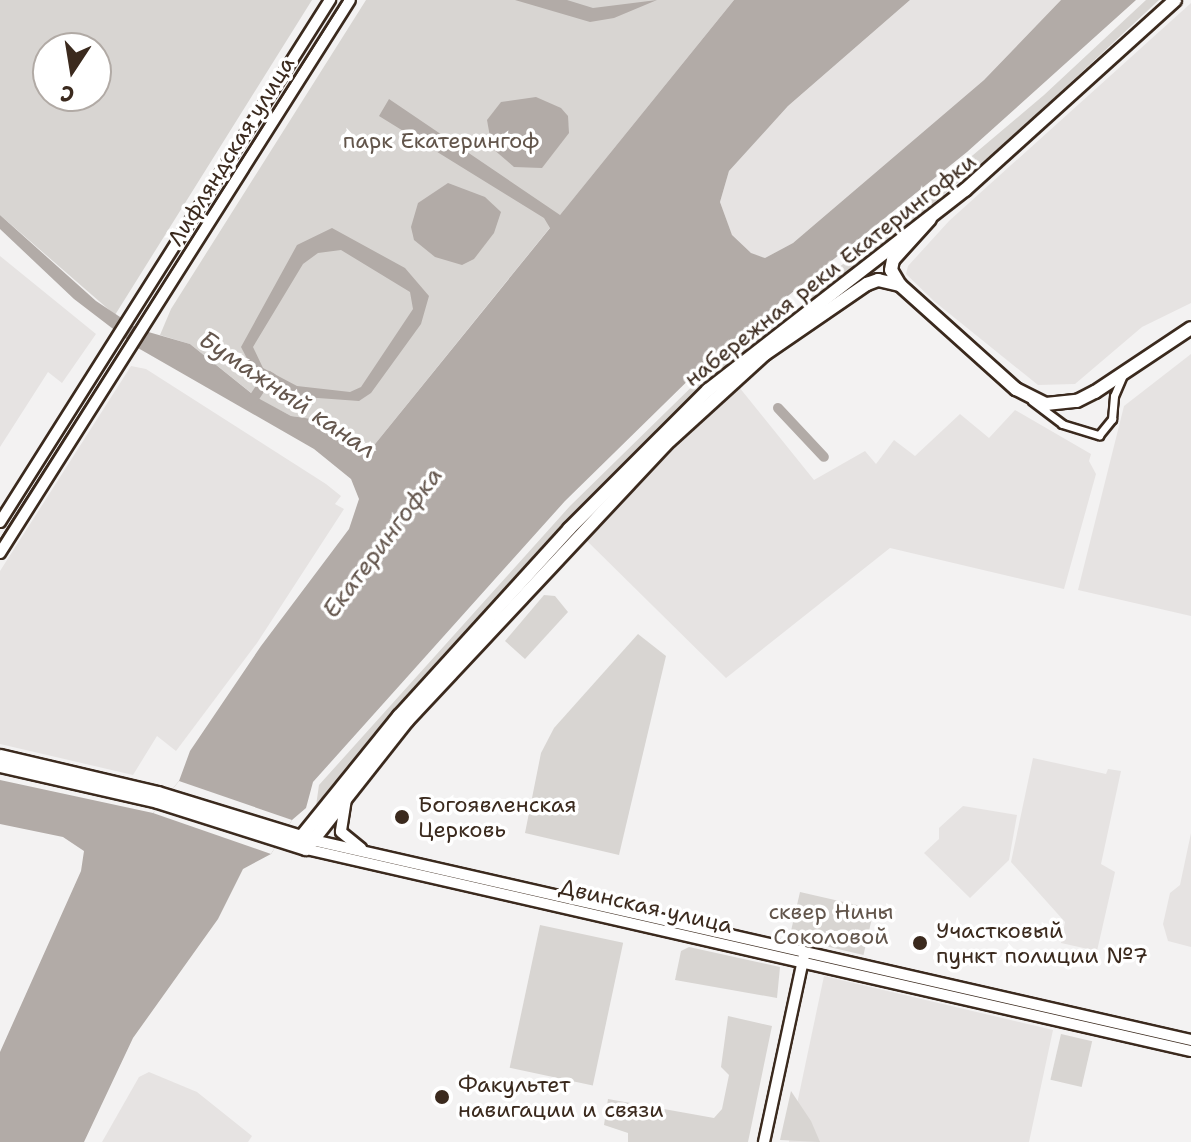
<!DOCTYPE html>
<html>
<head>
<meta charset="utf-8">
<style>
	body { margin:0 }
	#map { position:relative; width:1191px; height:1142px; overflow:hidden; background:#f3f2f2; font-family:"Shantell Sans",sans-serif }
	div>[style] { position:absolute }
	.built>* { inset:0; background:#e6e3e2 }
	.green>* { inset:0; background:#d8d5d2; transform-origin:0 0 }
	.water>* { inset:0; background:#b2aba7 }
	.pier>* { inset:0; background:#f3f2f2 }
	.canal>* { height:10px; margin:-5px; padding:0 5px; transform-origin:5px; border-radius:5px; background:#b2aba7 }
	.roads { filter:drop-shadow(2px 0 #3b2a1e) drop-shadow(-2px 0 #3b2a1e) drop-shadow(0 2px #3b2a1e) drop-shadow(0 -2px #3b2a1e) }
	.street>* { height:7px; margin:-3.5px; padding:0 3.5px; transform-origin:3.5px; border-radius:3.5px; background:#fff }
	.secondary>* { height:10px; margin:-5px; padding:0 5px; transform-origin:5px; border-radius:5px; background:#fff }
	.primary>* { height:12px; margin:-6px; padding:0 6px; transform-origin:6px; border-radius:6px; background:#fff }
	.tram>* { height:2px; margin:-1px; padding:0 1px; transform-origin:1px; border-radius:1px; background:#3b2a1e }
	.dots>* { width:22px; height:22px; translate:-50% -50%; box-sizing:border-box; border:4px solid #fff; border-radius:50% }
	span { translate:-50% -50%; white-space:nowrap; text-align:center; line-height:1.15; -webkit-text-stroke:7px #fff; paint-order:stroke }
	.park-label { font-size:22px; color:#62554b }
	.street-label { font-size:22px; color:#3b2a1e }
	.poi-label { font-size:22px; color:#3b2a1e }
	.left { translate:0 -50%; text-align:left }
	.water-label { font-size:24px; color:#65574e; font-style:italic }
	.north { position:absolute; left:32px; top:32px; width:80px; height:80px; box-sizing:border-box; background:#fff; border:2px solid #b1aaa5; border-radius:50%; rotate:192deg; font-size:22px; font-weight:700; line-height:32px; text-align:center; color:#3b2a1e }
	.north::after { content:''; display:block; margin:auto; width:28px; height:36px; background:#3b2a1e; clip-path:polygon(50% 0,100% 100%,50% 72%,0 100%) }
</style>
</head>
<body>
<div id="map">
	<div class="built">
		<i style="clip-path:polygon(910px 0,1061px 0,984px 80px,793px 243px,765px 258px,751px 254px,732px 236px,720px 202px,729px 171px,788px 106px)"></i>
		<i style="clip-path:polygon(1191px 3px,1191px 303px,1142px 327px,1075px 384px,1038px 385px,935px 302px,906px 274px,908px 266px,949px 221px)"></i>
		<i style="clip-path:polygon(0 256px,96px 334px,62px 383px,48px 372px,0 447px)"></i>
		<i style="clip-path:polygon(1191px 354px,1191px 616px,1078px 590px,1124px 406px)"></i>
		<i style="clip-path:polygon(131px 366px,146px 369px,326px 484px,341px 496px,335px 504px,344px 509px,257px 643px,176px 751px,157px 736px,133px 775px,0 744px,0 571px)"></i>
		<i style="clip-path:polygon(739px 387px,814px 480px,865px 451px,876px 464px,894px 440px,915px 456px,960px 414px,989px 438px,1015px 410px,1091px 454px,1089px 461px,1096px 474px,1064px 589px,890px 548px,726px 678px,583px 537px)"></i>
		<i style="clip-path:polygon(1033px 758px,1106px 774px,1108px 769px,1121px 771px,1101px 864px,1115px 872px,1097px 951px,1061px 943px,1065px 922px,1011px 862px)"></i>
		<i style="clip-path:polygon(963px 806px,1017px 815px,1009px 860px,970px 898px,924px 853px,939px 839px,939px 828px)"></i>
		<i style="clip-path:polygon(1191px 833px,1191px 947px,1168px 941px,1163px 924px,1170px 893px,1180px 885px)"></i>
		<i style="clip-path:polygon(824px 976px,1053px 1030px,1029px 1142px,789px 1142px)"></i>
		<i style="clip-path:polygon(149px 1072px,197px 1092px,252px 1136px,248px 1142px,102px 1142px,139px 1077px)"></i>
	</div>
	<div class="green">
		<i style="clip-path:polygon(evenodd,0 0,312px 0,115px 315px,0 215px,0 0,48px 48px,96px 48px,96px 96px,48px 96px,48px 48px)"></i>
		<i style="clip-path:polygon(366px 0,734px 0,371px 449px,357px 447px,319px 420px,291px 416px,260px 400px,190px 344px,160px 335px,171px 309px)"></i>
		<i style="clip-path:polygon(1146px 0,1159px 0,1010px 139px,870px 256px,863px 248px,1044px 95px)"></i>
		<i style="clip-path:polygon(857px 253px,864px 260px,804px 307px,809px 291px)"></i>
		<i style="clip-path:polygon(792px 311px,685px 403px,564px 526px,315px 813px,319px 785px,570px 506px,716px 363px,779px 313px)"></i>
		<i style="clip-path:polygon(544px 595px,555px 596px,568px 612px,525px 659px,505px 641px)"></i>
		<i style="clip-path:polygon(638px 634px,666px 656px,619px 855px,525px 833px,541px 753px,554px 728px)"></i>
		<i style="left:800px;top:892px;width:76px;height:47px;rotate:13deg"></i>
		<i style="left:540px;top:925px;width:85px;height:146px;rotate:12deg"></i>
		<i style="clip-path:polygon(689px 947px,780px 967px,777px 998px,675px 980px,681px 951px)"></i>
		<i style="clip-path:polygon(728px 1016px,772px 1026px,748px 1142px,628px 1142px,628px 1133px,604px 1125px,608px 1099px,714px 1118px,722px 1109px,729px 1075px,721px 1067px)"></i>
		<i style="left:1061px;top:1034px;width:32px;height:47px;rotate:13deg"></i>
		<i style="clip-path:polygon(791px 1091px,811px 1121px,820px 1142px,780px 1140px)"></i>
	</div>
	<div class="water">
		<i style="clip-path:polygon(515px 0,567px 0,593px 8px,657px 0,614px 18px,590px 22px)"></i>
		<i style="clip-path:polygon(734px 0,910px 0,788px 106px,729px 171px,720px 202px,732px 235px,751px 253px,765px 258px,793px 243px,984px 80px,1061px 0,1136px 0,967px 152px,712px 357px,565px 501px,313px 782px,306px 808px,292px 820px,271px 854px,243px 869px,218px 919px,133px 1038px,84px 1142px,0 1142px,0 1052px,81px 871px,84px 851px,63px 837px,0 824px,0 780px,153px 813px,179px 781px,190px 751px,261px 646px,349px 529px,359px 499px,351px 479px,314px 449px,138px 348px,74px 299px,0 229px,0 215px,96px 301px,138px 329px,190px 344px,256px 397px,291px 416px,319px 420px,357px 447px,371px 449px,550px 228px,544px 218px,379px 116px,389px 99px,560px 215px)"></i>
		<i style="clip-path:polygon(536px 97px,561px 108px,568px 116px,569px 133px,542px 168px,514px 167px,492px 148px,487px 120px,501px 102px)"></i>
		<i style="clip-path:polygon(448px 183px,485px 197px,501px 212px,494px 233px,474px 259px,462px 265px,435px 257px,414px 240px,411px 227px,418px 203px)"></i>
		<i style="clip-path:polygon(evenodd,332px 228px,405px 268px,429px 296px,421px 324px,371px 393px,359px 401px,304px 397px,278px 389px,254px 372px,241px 347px,297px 245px,332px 228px,341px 250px,410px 292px,413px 309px,361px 387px,350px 392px,297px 386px,263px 368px,253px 347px,303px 264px,318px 253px,341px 250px)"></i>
	</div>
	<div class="pier">
		<i style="clip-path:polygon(179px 781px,292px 820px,271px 854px,153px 813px)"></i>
	</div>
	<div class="canal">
		<i style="left:252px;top:401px;width:30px;rotate:-57deg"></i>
		<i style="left:268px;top:376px;width:4px;rotate:27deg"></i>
		<i style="left:778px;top:408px;width:67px;rotate:46.8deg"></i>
	</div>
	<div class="roads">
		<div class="street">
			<i style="left:1032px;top:401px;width:38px;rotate:37deg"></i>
			<i style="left:1062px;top:424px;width:39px;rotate:17deg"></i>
			<i style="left:1099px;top:435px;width:21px;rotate:-51deg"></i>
			<i style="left:1112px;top:419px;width:23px;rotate:-85deg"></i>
			<i style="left:1114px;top:396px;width:23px;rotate:-67deg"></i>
		</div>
		<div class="secondary">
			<i style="left:0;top:522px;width:618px;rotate:-57.7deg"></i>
			<i style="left:0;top:553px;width:654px;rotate:-57.67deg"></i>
			<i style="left:346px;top:799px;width:33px;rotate:99deg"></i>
			<i style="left:341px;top:832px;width:26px;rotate:39deg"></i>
			<i style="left:308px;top:839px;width:906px;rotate:12.82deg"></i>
			<i style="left:306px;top:849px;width:908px;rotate:12.86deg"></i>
			<i style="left:764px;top:1142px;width:190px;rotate:-77.9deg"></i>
		</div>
		<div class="primary">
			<i style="left:900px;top:285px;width:17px;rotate:-121deg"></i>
			<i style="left:891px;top:270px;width:10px;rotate:-79deg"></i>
			<i style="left:893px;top:260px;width:55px;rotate:-47.9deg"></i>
			<i style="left:0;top:756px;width:162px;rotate:13.2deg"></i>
			<i style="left:158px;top:793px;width:150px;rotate:17.1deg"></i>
			<i style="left:301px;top:837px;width:156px;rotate:-51deg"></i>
			<i style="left:399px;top:716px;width:253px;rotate:-47.7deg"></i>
			<i style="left:569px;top:529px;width:197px;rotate:-45deg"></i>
			<i style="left:708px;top:390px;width:326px;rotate:-37.9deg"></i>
			<i style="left:965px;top:190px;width:283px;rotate:-42.1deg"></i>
			<i style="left:0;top:766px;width:162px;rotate:12.8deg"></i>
			<i style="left:158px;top:802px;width:155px;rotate:17.6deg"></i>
			<i style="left:306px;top:849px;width:163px;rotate:-51.7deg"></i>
			<i style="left:407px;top:721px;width:378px;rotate:-46.9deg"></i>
			<i style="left:665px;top:445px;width:135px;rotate:-42.3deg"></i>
			<i style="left:765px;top:354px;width:124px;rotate:-34.5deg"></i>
			<i style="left:867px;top:284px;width:12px;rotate:-20deg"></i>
			<i style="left:878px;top:280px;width:23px;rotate:13deg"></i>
			<i style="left:900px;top:285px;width:156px;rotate:41.9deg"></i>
			<i style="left:1016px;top:389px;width:34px;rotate:27deg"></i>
			<i style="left:1046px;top:404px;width:31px;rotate:-6deg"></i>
			<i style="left:1077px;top:401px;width:20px;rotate:-27deg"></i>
			<i style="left:1095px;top:392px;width:115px;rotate:-33.7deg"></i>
		</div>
	</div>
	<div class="tram">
		<i style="left:0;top:540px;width:640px;rotate:-57.58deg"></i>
	</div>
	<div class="dots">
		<i style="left:402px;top:817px;background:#3b2a1e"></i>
		<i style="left:920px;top:943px;background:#3b2a1e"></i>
		<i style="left:442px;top:1097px;background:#3b2a1e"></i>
	</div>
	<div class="park-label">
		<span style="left:441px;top:141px">парк Екатерингоф</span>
		<span style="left:831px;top:924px">сквер Нины<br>Соколовой</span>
	</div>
	<div class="street-label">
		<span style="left:231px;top:151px;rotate:-58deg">Лифляндская улица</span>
		<span style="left:830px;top:270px;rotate:-38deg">набережная реки Екатерингофки</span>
		<span style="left:646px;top:906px;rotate:13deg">Двинская улица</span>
	</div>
	<div class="poi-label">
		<span class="left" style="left:418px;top:817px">Богоявленская<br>Церковь</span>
		<span class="left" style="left:936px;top:943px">Участковый<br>пункт полиции №7</span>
		<span class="left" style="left:458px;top:1097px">Факультет<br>навигации и связи</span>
	</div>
	<div class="water-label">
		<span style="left:287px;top:395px;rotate:34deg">Бумажный канал</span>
		<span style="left:383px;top:543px;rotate:-53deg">Екатерингофка</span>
	</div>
	<div class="north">С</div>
</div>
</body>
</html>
